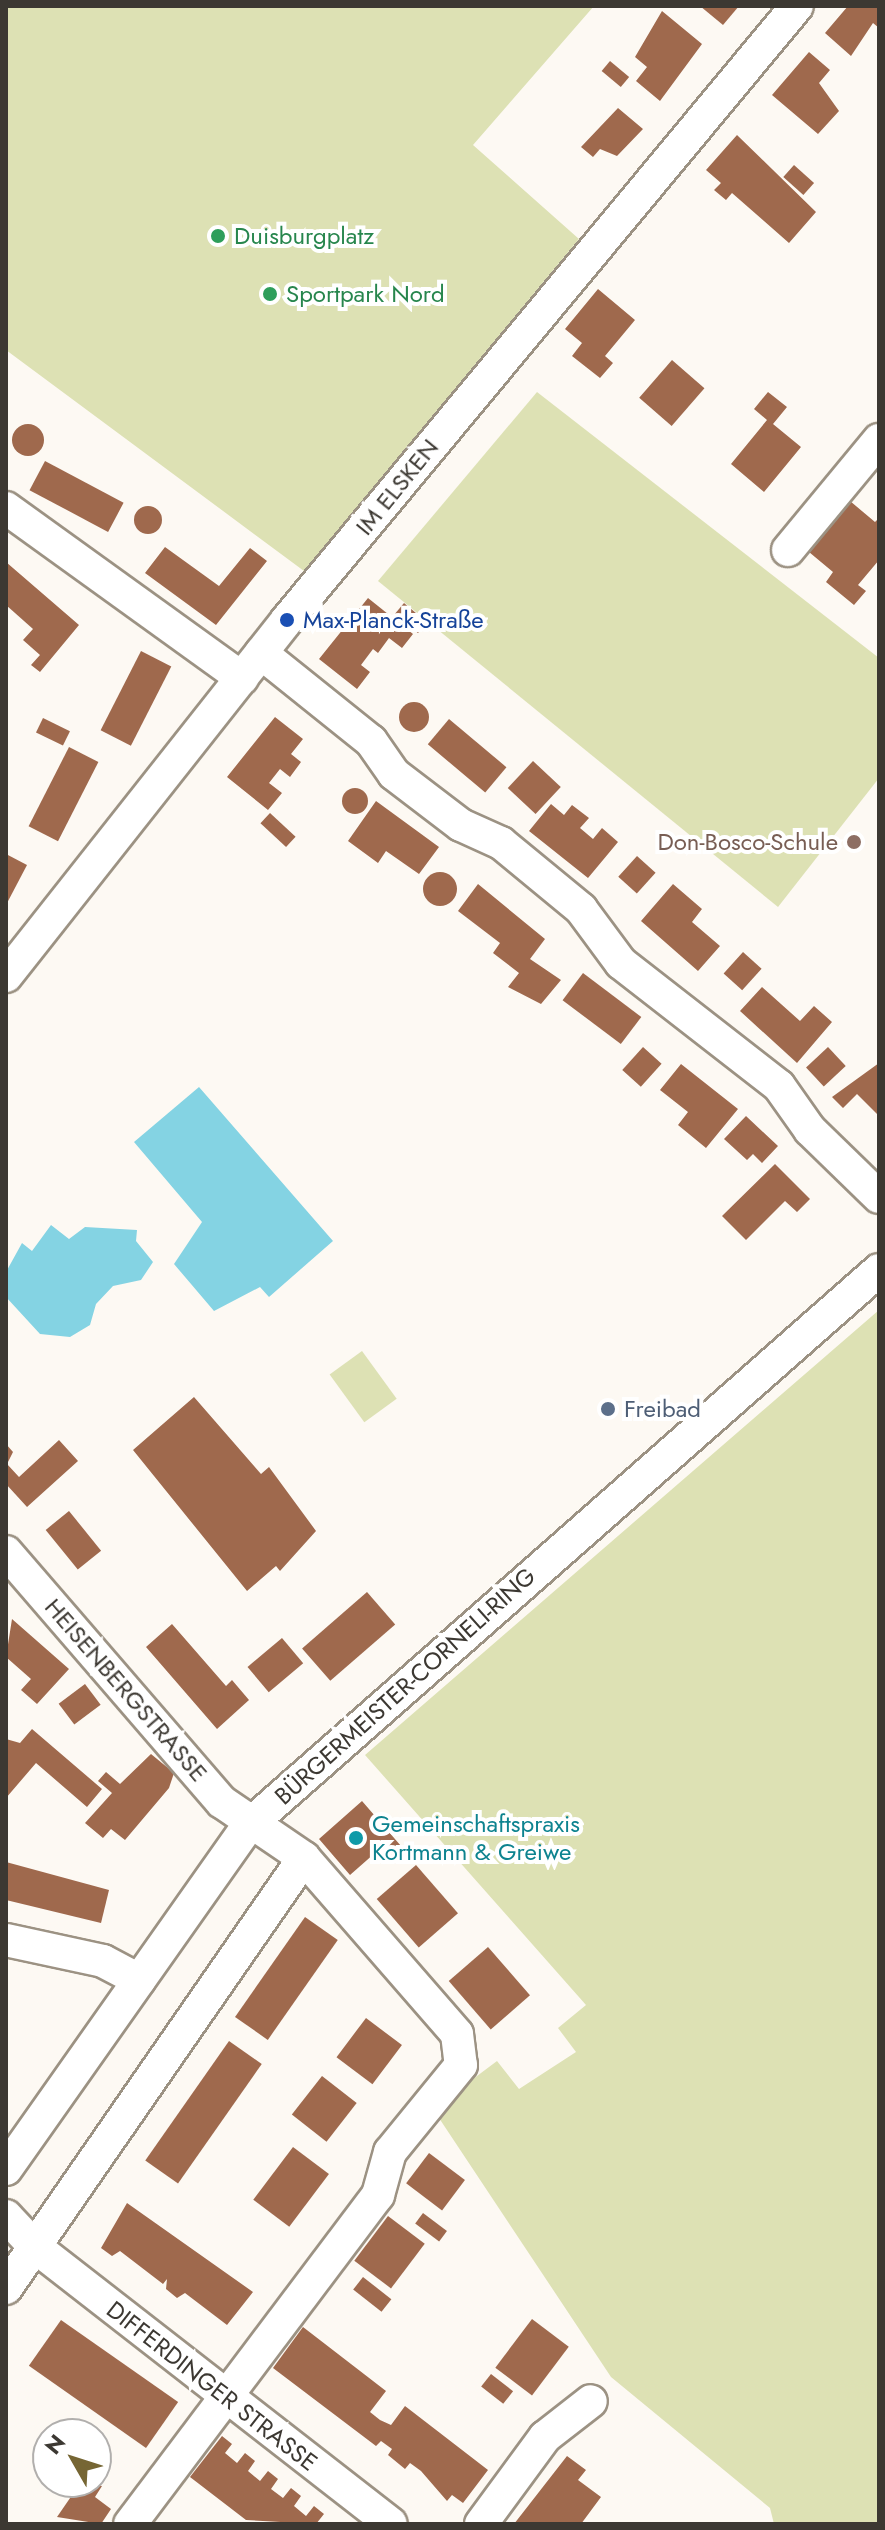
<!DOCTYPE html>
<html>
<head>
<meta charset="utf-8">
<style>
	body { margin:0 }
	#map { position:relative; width:885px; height:2530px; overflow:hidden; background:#fdf9f3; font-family:Jost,sans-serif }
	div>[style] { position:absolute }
	.green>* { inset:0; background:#dde1b4; transform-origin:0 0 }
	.water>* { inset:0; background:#84d3e3 }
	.building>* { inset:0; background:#9f694d; transform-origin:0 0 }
	.round { border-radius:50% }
	.roads { filter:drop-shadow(2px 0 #9c9283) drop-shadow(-2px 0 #9c9283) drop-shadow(0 2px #9c9283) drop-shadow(0 -2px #9c9283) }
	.minor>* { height:32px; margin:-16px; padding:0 16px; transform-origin:16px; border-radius:16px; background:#fff }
	.dots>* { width:22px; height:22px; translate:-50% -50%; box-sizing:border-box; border:4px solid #fff; border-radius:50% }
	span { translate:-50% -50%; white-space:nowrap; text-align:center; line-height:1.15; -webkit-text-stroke:8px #fff; paint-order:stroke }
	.leisure-label { font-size:24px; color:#27864d }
	.left { translate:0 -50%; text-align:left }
	.street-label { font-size:24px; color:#3c3832 }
	.transit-label { font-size:24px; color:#164399 }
	.education-label { font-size:24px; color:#785e54 }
	.right { translate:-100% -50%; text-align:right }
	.service-label { font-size:24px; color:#4e5e75 }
	.culture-label { font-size:24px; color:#0d838f }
	.frame { position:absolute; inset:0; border:8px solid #3c3832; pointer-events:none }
	.north { position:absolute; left:32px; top:2418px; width:80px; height:80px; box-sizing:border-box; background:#fff; border:2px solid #b1afad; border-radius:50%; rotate:309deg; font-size:22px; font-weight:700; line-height:32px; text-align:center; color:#3c3832 }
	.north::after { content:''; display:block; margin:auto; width:28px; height:36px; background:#766634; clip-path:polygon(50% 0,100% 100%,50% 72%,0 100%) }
</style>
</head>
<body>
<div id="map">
	<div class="green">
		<i style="clip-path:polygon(6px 6px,594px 6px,473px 145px,579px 239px,304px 571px,6px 350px)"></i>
		<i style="clip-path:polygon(537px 392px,879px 658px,879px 778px,778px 907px,378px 581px)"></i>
		<i style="clip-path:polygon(879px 1310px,879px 2524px,774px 2524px,770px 2508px,611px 2377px,433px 2109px,497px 2061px,519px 2089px,576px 2052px,558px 2028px,586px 2005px,365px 1755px)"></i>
		<i style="left:362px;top:1351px;width:59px;height:40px;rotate:54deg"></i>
	</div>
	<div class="water">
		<i style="clip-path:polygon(199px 1087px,333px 1241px,269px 1297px,260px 1287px,214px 1311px,174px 1264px,202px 1222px,134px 1142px)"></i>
		<i style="clip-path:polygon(51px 1225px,69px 1239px,85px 1227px,137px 1230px,136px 1241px,153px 1262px,141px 1280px,113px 1286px,96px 1304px,90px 1325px,70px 1337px,40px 1334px,6px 1297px,6px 1272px,22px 1243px,32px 1251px)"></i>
	</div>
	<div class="building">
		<i style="clip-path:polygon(700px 6px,739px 6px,723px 25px)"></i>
		<i style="clip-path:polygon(848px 6px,879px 6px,879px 28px,873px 23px,851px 56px,825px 33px)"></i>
		<i style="clip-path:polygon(662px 11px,702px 44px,660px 101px,636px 81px,647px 67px,635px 57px)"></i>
		<i style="clip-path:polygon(809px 52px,830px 70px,819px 83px,839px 111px,818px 134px,772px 95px)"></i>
		<i style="left:610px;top:61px;width:25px;height:13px;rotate:40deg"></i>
		<i style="clip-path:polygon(618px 108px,643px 129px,617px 156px,600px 149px,593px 157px,581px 147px)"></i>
		<i style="clip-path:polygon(737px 135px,816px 212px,789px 243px,732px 193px,726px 200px,714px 190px,721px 183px,706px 170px)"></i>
		<i style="left:794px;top:165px;width:27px;height:16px;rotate:42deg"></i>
		<i style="clip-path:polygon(598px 289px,635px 320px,605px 356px,613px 363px,600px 378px,572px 356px,582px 343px,565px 329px)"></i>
		<i style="left:672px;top:360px;width:43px;height:50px;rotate:41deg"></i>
		<i style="clip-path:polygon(768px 392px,787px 407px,773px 424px,801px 447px,764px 492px,731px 464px,767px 420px,754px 409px)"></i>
		<i class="round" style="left:12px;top:424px;width:32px;height:32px"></i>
		<i style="left:45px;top:461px;width:89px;height:33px;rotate:28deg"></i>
		<i style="clip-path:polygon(850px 501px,875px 522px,879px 518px,879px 560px,858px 585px,866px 591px,854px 605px,826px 582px,833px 572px,809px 552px)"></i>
		<i class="round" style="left:134px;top:506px;width:28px;height:28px"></i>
		<i style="clip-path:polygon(165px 547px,219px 586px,250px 548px,267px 561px,216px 625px,145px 573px)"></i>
		<i style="clip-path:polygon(6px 562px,79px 625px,40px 672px,31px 665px,40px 655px,23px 640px,33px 629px,6px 605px)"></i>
		<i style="clip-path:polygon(368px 598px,413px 634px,402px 648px,389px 638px,378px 653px,373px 649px,361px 665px,370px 672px,357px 689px,319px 659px)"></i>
		<i style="left:404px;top:603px;width:30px;height:14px;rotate:40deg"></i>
		<i style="left:141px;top:651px;width:34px;height:89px;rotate:27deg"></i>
		<i class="round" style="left:399px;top:702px;width:30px;height:30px"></i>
		<i style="clip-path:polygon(275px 717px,303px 739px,291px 754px,301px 762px,290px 777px,280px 769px,269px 783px,282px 793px,268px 810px,227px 777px)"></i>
		<i style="left:43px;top:718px;width:30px;height:16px;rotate:26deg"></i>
		<i style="left:449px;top:719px;width:75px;height:33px;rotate:40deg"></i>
		<i style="left:69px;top:747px;width:33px;height:89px;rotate:27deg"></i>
		<i style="left:533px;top:761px;width:38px;height:37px;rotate:43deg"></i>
		<i class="round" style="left:342px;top:788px;width:26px;height:26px"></i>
		<i style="clip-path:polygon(376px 801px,439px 847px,419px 874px,386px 851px,378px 863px,348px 841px)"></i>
		<i style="clip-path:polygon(551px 804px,564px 815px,572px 805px,589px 818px,580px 828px,593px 839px,602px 828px,618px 842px,588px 878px,529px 831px)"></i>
		<i style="left:270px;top:813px;width:35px;height:14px;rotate:43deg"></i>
		<i style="clip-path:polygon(6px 854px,27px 865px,6px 905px)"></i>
		<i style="left:637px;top:856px;width:25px;height:28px;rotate:42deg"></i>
		<i class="round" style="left:423px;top:872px;width:34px;height:34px"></i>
		<i style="clip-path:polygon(478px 884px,545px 939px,530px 959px,561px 980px,541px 1004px,508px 987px,519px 973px,493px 953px,500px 943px,458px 911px)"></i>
		<i style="clip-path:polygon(673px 884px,702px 909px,692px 922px,720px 946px,698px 971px,641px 921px)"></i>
		<i style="left:743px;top:952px;width:25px;height:29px;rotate:42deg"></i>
		<i style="left:583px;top:973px;width:73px;height:34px;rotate:37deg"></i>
		<i style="clip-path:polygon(762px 987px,800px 1021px,814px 1006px,832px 1022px,797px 1063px,740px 1011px)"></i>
		<i style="left:643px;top:1047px;width:25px;height:31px;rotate:42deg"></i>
		<i style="left:828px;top:1047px;width:26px;height:30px;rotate:47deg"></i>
		<i style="clip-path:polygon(879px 1063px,877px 1114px,857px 1094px,843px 1108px,832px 1097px)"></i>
		<i style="clip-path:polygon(681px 1064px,738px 1109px,706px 1148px,678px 1125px,688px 1112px,660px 1090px)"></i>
		<i style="clip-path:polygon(746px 1116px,778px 1146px,762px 1163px,753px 1154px,747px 1160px,724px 1139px)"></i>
		<i style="clip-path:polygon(775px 1164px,810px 1199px,797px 1212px,785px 1201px,746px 1240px,722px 1216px)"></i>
		<i style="clip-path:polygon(194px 1397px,261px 1474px,269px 1467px,316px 1531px,280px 1571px,276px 1566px,247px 1591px,133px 1450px)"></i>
		<i style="clip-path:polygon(59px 1440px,78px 1461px,27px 1507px,6px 1484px,6px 1444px,13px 1452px,7px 1464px,19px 1477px)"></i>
		<i style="left:69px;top:1511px;width:51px;height:30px;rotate:51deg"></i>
		<i style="left:367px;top:1592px;width:43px;height:86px;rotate:49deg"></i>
		<i style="clip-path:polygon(12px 1619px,69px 1669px,37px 1704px,21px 1690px,31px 1679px,6px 1657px)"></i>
		<i style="clip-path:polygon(172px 1624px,226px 1686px,232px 1680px,249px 1700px,217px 1729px,146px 1647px)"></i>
		<i style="left:282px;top:1638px;width:33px;height:45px;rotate:50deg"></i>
		<i style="left:85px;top:1684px;width:26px;height:33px;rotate:53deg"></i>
		<i style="clip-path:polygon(32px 1729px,102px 1789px,87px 1807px,36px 1763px,6px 1798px,6px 1739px,20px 1743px)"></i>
		<i style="clip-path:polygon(151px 1754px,174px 1773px,169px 1788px,125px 1840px,111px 1829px,103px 1838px,85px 1823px,112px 1793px,98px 1781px,106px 1772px,120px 1784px)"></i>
		<i style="clip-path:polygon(362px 1801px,401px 1846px,383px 1862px,375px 1853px,350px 1875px,319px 1839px)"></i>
		<i style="clip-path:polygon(6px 1862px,109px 1890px,101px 1923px,6px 1900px)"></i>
		<i style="left:416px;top:1865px;width:64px;height:52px;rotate:49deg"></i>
		<i style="left:305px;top:1917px;width:40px;height:122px;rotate:35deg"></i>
		<i style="left:488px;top:1947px;width:64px;height:52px;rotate:49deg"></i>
		<i style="left:366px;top:2018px;width:45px;height:49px;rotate:37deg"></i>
		<i style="left:229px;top:2041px;width:40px;height:146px;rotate:35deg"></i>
		<i style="left:322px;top:2076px;width:44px;height:49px;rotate:38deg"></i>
		<i style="left:293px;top:2147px;width:45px;height:66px;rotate:37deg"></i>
		<i style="left:429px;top:2153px;width:45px;height:38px;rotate:37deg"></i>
		<i style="clip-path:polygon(127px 2203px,253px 2292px,227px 2325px,185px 2293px,177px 2298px,166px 2289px,167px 2279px,163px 2284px,120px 2251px,112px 2256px,101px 2248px)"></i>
		<i style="left:423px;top:2213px;width:30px;height:13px;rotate:37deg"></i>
		<i style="left:388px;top:2216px;width:46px;height:56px;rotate:37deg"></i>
		<i style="left:363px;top:2277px;width:36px;height:16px;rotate:38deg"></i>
		<i style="left:532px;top:2319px;width:46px;height:61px;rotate:37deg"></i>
		<i style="left:61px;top:2320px;width:143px;height:56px;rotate:35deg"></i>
		<i style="clip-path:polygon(303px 2327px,386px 2391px,370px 2412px,380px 2420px,391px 2425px,405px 2406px,488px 2470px,463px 2503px,452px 2495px,447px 2501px,421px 2471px,410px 2463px,405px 2469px,388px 2455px,392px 2449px,381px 2441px,376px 2446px,273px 2368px)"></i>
		<i style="left:491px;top:2374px;width:28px;height:16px;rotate:38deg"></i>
		<i style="clip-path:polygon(222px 2436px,232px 2444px,225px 2453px,237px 2463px,245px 2453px,255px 2461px,248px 2471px,260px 2481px,268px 2471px,278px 2479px,271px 2489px,283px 2498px,291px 2488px,301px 2496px,294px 2506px,306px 2516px,314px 2506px,324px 2514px,316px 2524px,246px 2520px,190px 2477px)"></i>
		<i style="clip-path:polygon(567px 2456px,586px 2470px,578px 2480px,601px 2497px,581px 2524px,514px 2524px)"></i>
		<i style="clip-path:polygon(74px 2482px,102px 2486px,95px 2497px,111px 2509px,101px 2524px,57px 2517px,79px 2485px)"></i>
	</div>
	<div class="roads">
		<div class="minor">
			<i style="left:6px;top:508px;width:291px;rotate:35.8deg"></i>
			<i style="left:788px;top:550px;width:143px;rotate:-50.4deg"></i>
			<i style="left:261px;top:653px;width:141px;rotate:38.7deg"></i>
			<i style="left:371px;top:741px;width:40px;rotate:55.1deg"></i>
			<i style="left:394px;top:774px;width:84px;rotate:37.3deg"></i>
			<i style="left:461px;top:825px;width:44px;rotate:24.2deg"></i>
			<i style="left:501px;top:843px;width:104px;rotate:39.5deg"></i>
			<i style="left:581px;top:909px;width:67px;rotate:53.5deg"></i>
			<i style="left:621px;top:963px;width:200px;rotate:37.9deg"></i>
			<i style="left:779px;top:1086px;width:54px;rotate:54.8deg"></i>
			<i style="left:810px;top:1130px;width:96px;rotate:44.2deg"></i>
			<i style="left:6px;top:976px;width:454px;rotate:-51.7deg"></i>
			<i style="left:287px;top:620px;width:798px;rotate:-50.29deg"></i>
			<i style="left:6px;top:1552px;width:330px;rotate:49.2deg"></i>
			<i style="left:222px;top:1802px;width:99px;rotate:34.3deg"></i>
			<i style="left:304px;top:1858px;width:233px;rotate:49deg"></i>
			<i style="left:457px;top:2034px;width:31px;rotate:83deg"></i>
			<i style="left:461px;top:2065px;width:112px;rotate:129.2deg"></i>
			<i style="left:390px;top:2152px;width:45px;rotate:105.6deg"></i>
			<i style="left:378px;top:2195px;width:412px;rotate:127deg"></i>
			<i style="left:6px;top:1940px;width:99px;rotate:12.2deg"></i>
			<i style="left:103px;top:1961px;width:41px;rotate:27.8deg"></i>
			<i style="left:6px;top:2169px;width:420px;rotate:-54.8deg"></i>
			<i style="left:248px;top:1826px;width:841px;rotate:-41.38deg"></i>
			<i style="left:6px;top:2216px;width:41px;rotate:47deg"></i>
			<i style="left:34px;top:2246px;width:452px;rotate:37.9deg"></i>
			<i style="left:6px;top:2288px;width:523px;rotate:-55.28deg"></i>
			<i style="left:481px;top:2524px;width:108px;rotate:-53.7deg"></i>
			<i style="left:545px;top:2437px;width:58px;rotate:-38deg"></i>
		</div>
	</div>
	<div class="dots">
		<i style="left:218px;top:236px;background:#2e9e5b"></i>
		<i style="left:270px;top:294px;background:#2e9e5b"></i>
		<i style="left:287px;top:620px;background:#1a4fb4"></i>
		<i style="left:854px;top:842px;background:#8d6e63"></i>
		<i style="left:608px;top:1409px;background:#5c6f8a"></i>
		<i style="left:356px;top:1838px;background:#0f9aa8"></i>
	</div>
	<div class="leisure-label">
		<span class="left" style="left:234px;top:236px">Duisburgplatz</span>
		<span class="left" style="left:286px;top:294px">Sportpark Nord</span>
	</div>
	<div class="street-label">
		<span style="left:397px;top:487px;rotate:-51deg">IM ELSKEN</span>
		<span style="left:405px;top:1686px;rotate:-42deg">BÜRGERMEISTER-CORNELI-RING</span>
		<span style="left:126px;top:1690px;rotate:49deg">HEISENBERGSTRASSE</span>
		<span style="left:212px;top:2386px;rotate:38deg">DIFFERDINGER STRASSE</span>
	</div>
	<div class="transit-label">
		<span class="left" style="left:303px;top:620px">Max-Planck-Straße</span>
	</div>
	<div class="education-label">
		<span class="right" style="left:838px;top:842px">Don-Bosco-Schule</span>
	</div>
	<div class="service-label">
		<span class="left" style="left:624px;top:1409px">Freibad</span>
	</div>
	<div class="culture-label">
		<span class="left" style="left:372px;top:1838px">Gemeinschaftspraxis<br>Kortmann &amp; Greiwe</span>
	</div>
	<div class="frame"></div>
	<div class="north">N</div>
</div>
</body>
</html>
